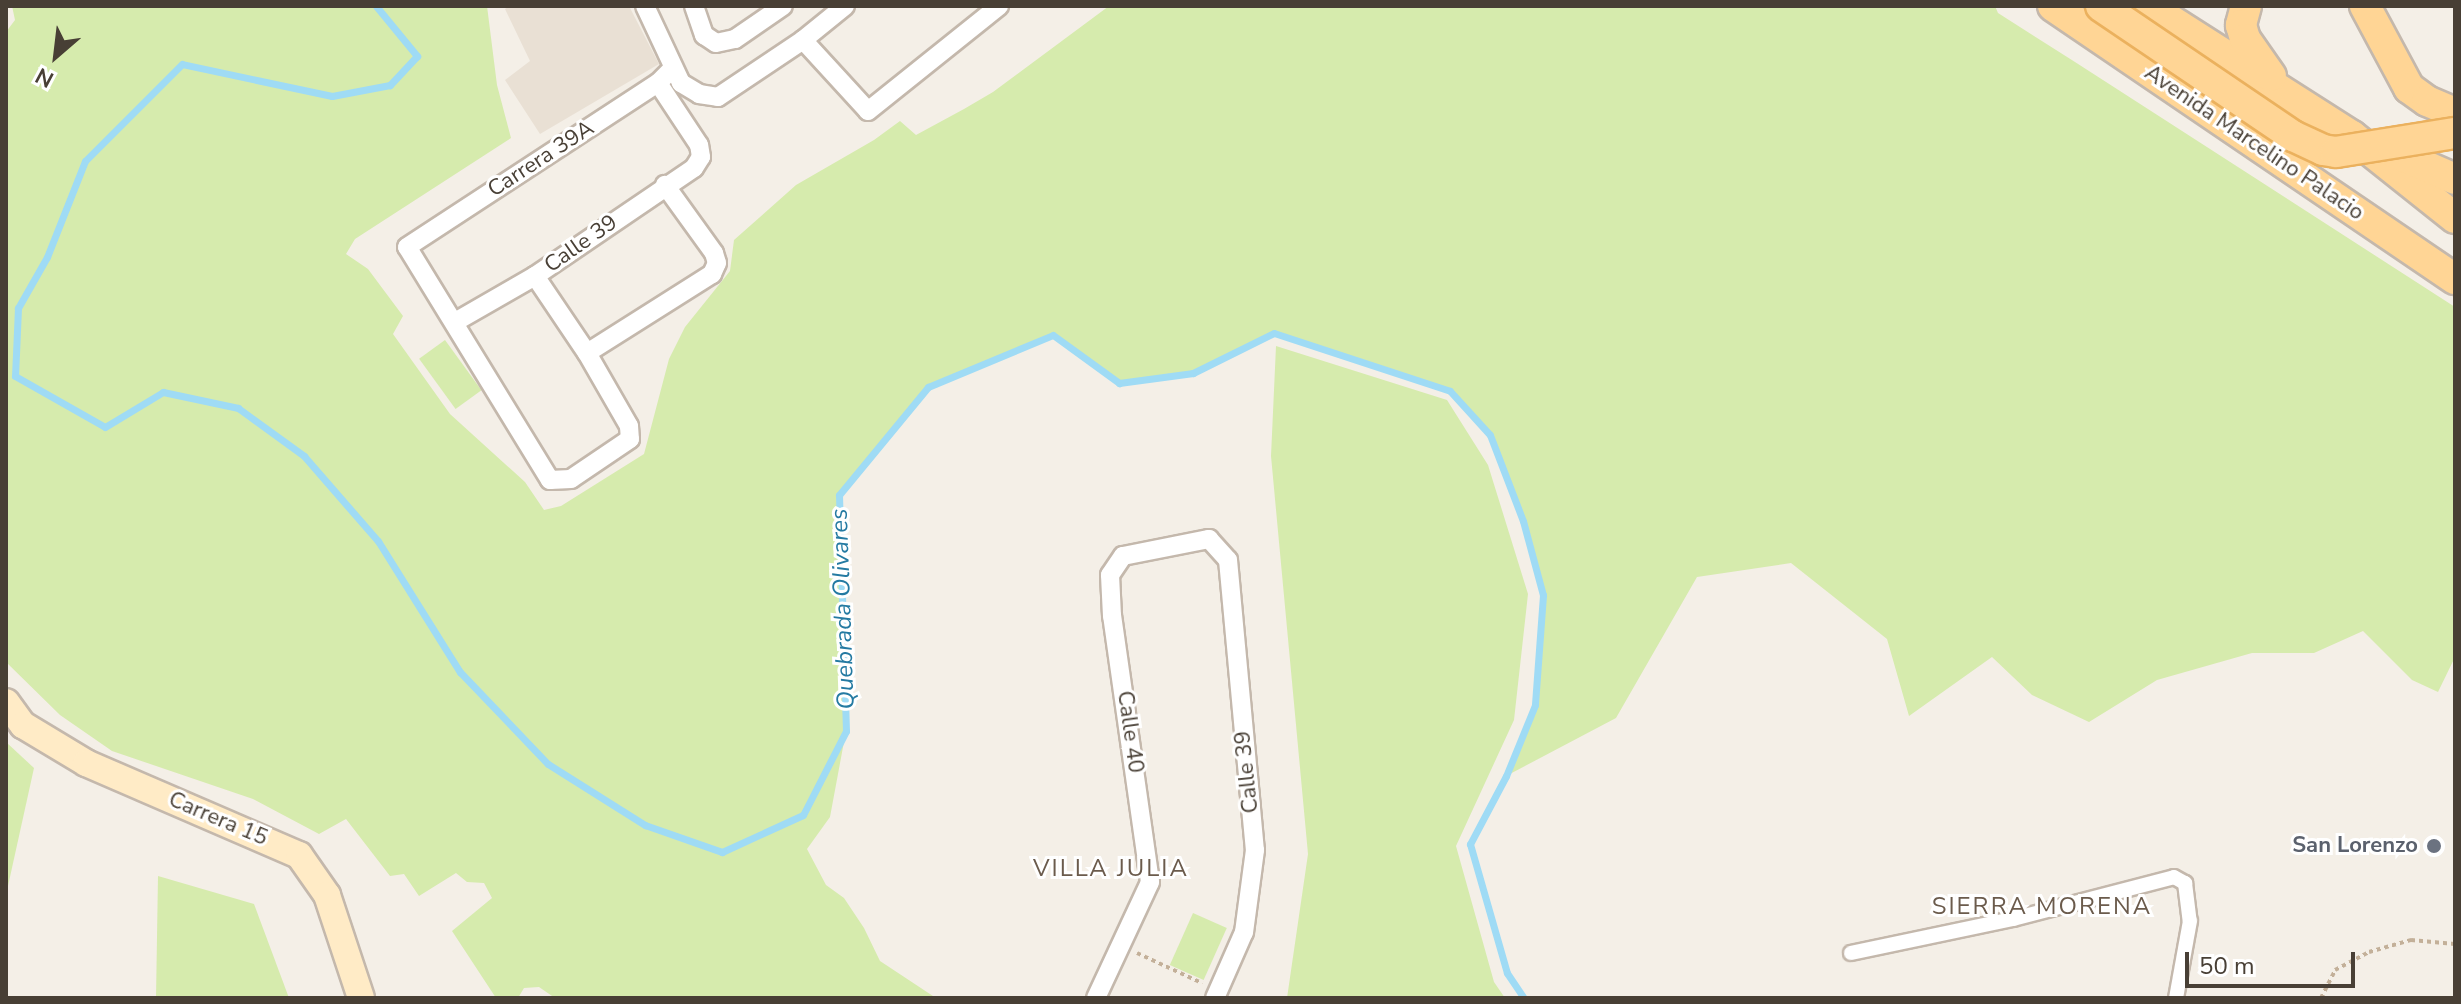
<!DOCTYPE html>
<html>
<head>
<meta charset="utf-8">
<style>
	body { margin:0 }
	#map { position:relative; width:2461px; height:1004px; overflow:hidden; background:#f4efe7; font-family:"Nunito Sans",sans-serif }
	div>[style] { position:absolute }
	.residential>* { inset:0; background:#e9e0d4 }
	.green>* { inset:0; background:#d6ebad; transform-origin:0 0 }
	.stream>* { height:7px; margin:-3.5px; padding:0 3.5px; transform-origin:3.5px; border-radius:3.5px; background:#9fdbf5 }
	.path>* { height:4px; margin-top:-2px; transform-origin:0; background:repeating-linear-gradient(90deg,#c3b099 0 4px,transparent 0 8px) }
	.roads { filter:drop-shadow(2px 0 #c4b8ac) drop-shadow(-2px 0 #c4b8ac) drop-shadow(0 2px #c4b8ac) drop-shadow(0 -2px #c4b8ac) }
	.pedestrian>* { height:14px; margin:-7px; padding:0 7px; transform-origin:7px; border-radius:7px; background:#fff }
	.minor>* { height:18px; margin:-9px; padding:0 9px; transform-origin:9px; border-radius:9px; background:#fff }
	.secondary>* { height:26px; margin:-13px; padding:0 13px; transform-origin:13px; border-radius:13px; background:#ffebc6 }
	.primary>* { height:30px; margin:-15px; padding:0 15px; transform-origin:15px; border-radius:15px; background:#ffd595 }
	.bridges { filter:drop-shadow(2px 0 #ebb15e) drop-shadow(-2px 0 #ebb15e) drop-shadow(0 2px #ebb15e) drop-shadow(0 -2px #ebb15e) }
	.primary-bridge>* { height:30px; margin:-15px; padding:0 15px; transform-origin:15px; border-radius:15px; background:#ffd595 }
	.dots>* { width:22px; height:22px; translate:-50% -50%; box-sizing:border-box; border:4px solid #fff; border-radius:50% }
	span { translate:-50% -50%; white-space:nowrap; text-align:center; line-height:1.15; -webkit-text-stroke:6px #fff; paint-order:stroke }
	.street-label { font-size:22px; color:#483f35 }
	.worship-label { font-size:22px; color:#5b616d; font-weight:700 }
	.right { translate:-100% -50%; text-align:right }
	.water-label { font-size:24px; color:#247aa2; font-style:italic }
	.neighbourhood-label { font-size:24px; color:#6b5b4c; letter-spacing:2px }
	.frame { position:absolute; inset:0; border:8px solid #483f35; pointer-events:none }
	.north { position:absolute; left:16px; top:16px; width:80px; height:80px; -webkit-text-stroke:6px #fff; paint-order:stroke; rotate:208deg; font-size:22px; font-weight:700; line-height:32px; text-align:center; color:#483f35 }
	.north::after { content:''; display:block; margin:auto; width:28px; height:36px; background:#483f35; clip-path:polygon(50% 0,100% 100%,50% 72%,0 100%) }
	.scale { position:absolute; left:2185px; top:952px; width:170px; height:36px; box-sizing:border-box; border:4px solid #483f35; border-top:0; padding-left:10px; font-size:24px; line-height:28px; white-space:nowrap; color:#483f35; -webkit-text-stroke:6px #fff; paint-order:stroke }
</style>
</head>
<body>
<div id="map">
	<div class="residential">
		<i style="clip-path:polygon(509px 6px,629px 6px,659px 64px,540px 134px,505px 80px,530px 61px,505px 9px)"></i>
	</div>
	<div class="green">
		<i style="clip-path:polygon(12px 6px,487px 6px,497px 85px,511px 138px,355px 239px,346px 254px,368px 269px,403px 316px,393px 334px,450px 414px,525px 482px,544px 510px,561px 506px,644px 454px,669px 359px,685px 327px,730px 271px,734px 240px,796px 185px,874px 140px,900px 121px,916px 135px,964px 109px,993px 92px,1109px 6px,1995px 6px,1998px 13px,2075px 62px,2455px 307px,2455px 657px,2438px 692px,2412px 680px,2363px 631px,2314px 653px,2252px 653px,2157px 680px,2089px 722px,2032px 695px,1992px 657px,1909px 716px,1887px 639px,1791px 563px,1697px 577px,1616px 718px,1506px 776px,1535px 705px,1543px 595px,1523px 521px,1490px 435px,1450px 391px,1274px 333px,1193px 373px,1119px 383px,1052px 335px,928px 387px,839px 495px,846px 731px,830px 817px,807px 849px,826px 885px,844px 898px,864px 928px,880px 961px,936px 998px,555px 998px,539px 987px,524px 988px,518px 998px,496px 998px,452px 931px,492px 898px,484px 883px,467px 882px,456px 873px,419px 896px,404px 874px,390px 876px,346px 819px,319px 834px,253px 799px,112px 751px,60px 715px,6px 662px,6px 32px,15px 20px)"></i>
		<i style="left:445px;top:340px;width:62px;height:32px;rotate:54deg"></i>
		<i style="clip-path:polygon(1276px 346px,1447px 400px,1488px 465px,1528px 594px,1514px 720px,1456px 846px,1494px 982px,1505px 998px,1287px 998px,1308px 854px,1271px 456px)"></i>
		<i style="clip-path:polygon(6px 742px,34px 768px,6px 895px)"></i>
		<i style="clip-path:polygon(158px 876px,254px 904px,289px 998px,156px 998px)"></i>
		<i style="left:1193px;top:913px;width:37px;height:57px;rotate:24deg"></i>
	</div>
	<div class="stream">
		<i style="left:376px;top:6px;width:65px;rotate:50.6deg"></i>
		<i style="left:417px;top:56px;width:40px;rotate:133deg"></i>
		<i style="left:390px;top:85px;width:59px;rotate:169.3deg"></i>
		<i style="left:332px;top:96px;width:153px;rotate:-168deg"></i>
		<i style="left:182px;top:64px;width:137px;rotate:135deg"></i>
		<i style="left:85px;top:161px;width:103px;rotate:111.6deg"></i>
		<i style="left:47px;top:257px;width:59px;rotate:119.6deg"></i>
		<i style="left:18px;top:308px;width:68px;rotate:92.5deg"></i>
		<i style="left:15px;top:376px;width:103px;rotate:29.5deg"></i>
		<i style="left:105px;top:427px;width:68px;rotate:-31.1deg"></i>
		<i style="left:163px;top:392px;width:77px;rotate:12deg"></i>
		<i style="left:238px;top:408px;width:82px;rotate:36deg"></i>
		<i style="left:304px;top:456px;width:113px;rotate:49deg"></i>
		<i style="left:378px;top:541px;width:155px;rotate:58deg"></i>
		<i style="left:460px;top:672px;width:127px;rotate:46.3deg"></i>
		<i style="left:548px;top:764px;width:115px;rotate:32.2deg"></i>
		<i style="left:645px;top:825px;width:82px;rotate:19.3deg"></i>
		<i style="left:722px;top:852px;width:89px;rotate:-24.6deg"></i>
		<i style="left:803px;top:815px;width:94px;rotate:-62.9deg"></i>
		<i style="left:846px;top:731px;width:236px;rotate:-91.7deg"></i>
		<i style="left:839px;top:495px;width:140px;rotate:-50.5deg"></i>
		<i style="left:928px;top:387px;width:135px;rotate:-22.6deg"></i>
		<i style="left:1053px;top:335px;width:82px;rotate:36deg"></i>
		<i style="left:1119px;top:383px;width:75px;rotate:-7.7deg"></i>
		<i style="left:1193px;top:373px;width:90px;rotate:-26.3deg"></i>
		<i style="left:1274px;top:333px;width:185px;rotate:18.2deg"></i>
		<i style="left:1450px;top:391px;width:59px;rotate:47.7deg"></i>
		<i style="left:1490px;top:435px;width:92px;rotate:69deg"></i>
		<i style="left:1523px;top:521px;width:77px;rotate:74.9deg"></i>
		<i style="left:1543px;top:595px;width:110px;rotate:94.2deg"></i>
		<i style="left:1535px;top:705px;width:77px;rotate:112.2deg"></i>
		<i style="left:1506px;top:776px;width:77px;rotate:117.9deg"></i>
		<i style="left:1470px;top:844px;width:134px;rotate:74deg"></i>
		<i style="left:1507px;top:973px;width:30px;rotate:56deg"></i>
	</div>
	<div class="path">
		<i style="left:1137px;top:953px;width:72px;rotate:24.8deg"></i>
		<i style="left:2321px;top:998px;width:31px;rotate:-63deg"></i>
		<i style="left:2335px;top:970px;width:38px;rotate:-28deg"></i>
		<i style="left:2369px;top:952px;width:44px;rotate:-15.9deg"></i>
		<i style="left:2411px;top:940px;width:44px;rotate:5.2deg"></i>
	</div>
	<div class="roads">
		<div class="pedestrian">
			<i style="left:1851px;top:953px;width:166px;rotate:-11.9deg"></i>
			<i style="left:2013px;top:919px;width:166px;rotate:-14.6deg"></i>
			<i style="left:2174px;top:877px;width:13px;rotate:29deg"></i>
			<i style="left:2185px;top:883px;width:38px;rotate:83deg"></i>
			<i style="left:2190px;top:921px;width:78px;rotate:100.3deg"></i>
		</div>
		<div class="minor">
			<i style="left:645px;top:6px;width:85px;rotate:64.9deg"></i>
			<i style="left:681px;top:83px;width:21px;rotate:31deg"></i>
			<i style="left:699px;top:94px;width:19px;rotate:9deg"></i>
			<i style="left:718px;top:97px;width:102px;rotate:-33.8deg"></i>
			<i style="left:803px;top:40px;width:54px;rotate:-39deg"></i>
			<i style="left:694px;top:6px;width:31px;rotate:71deg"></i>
			<i style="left:704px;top:35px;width:14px;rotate:34deg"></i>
			<i style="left:716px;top:43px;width:19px;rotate:-12deg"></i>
			<i style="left:735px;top:39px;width:58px;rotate:-34.5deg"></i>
			<i style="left:803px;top:40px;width:96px;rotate:47.5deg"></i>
			<i style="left:868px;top:111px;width:168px;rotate:-38.7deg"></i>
			<i style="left:535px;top:276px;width:93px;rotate:56deg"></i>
			<i style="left:587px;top:353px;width:84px;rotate:60.1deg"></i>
			<i style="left:629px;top:426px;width:13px;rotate:86deg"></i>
			<i style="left:630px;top:439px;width:71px;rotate:145.9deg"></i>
			<i style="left:571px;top:479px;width:21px;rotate:177deg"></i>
			<i style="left:550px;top:480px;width:273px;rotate:-121.5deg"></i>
			<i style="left:407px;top:247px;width:300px;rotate:-33.2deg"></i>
			<i style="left:658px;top:83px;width:20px;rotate:-45deg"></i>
			<i style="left:455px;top:322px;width:92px;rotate:-29.9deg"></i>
			<i style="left:535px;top:276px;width:192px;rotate:-34.2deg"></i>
			<i style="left:694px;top:168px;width:13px;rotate:-58deg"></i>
			<i style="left:701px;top:157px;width:12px;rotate:-99deg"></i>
			<i style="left:699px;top:145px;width:74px;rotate:-123.5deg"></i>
			<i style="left:587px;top:353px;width:148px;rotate:-32.3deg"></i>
			<i style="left:712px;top:274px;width:12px;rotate:-66deg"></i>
			<i style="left:717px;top:263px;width:10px;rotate:-107deg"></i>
			<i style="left:714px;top:253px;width:84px;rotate:-125.8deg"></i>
			<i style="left:1096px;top:998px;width:128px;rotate:-65deg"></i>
			<i style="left:1150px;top:882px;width:269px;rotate:-98.1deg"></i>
			<i style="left:1112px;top:616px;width:41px;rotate:-92.8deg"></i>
			<i style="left:1110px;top:575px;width:23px;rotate:-56deg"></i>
			<i style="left:1123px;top:556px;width:88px;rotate:-11.2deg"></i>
			<i style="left:1209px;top:539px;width:28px;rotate:48deg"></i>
			<i style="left:1228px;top:560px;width:291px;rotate:84.7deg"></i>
			<i style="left:1255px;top:850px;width:83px;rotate:97.6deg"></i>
			<i style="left:1244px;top:932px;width:72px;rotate:113.7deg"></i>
		</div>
		<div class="secondary">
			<i style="left:6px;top:702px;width:29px;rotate:54deg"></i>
			<i style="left:23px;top:725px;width:74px;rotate:31.1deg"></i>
			<i style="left:86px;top:763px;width:232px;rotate:23.4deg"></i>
			<i style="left:299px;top:855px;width:49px;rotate:55deg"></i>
			<i style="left:327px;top:895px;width:108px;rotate:71.7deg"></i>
		</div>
		<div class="primary">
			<i style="left:2053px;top:6px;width:486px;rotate:34.2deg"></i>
			<i style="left:2148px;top:6px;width:242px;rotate:32.5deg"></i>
			<i style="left:2352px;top:136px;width:132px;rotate:38.5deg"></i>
			<i style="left:2246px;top:6px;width:20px;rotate:105deg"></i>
			<i style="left:2241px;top:25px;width:15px;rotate:74deg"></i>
			<i style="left:2245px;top:39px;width:45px;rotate:54.9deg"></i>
			<i style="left:2365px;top:6px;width:93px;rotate:61.8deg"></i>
			<i style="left:2409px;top:88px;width:22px;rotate:36deg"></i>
			<i style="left:2427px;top:101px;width:30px;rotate:23deg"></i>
			<i style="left:2384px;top:148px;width:77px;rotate:23.6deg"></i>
		</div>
	</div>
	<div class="bridges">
		<div class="primary-bridge">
			<i style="left:2101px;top:6px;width:232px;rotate:34.1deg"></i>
			<i style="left:2293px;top:136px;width:33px;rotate:25deg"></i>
			<i style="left:2323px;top:150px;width:13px;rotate:9deg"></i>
			<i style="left:2336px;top:152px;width:120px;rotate:-9.1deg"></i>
		</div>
	</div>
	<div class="dots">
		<i style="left:2434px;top:846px;background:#6b7280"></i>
	</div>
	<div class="street-label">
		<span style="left:2254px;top:143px;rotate:34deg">Avenida Marcelino Palacio</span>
		<span style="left:541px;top:159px;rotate:-33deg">Carrera 39A</span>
		<span style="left:581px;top:244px;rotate:-35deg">Calle 39</span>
		<span style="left:1130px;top:732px;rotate:82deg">Calle 40</span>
		<span style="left:1247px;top:772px;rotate:-96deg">Calle 39</span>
		<span style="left:218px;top:819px;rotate:23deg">Carrera 15</span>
	</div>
	<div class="worship-label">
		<span class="right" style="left:2418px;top:846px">San Lorenzo</span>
	</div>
	<div class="water-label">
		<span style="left:843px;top:609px;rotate:-92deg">Quebrada Olivares</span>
	</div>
	<div class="neighbourhood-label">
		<span style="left:1111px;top:869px">VILLA JULIA</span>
		<span style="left:2042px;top:907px">SIERRA MORENA</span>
	</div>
	<div class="frame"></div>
	<div class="north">N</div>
	<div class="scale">50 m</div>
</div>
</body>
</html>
